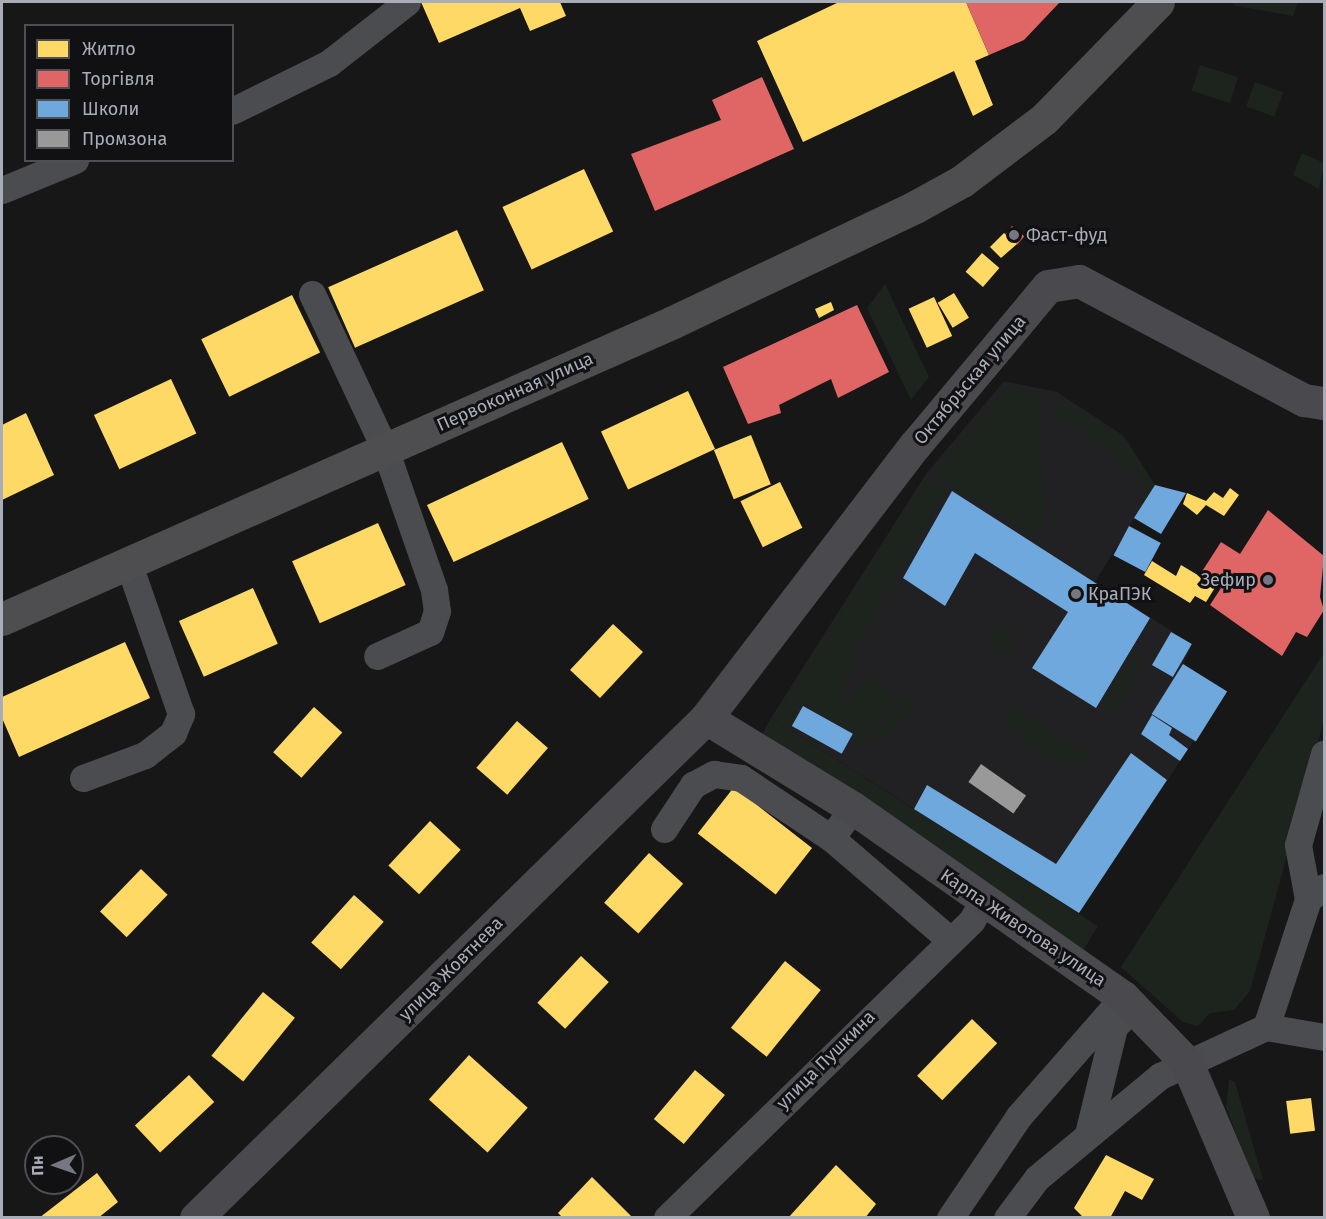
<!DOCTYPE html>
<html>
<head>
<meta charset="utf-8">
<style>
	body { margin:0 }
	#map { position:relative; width:1326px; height:1219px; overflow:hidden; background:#171717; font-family:"Fira Sans",sans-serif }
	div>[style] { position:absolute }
	.built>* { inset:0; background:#212123 }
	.green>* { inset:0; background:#1d241e; transform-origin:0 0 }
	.round { border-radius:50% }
	.homes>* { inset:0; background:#ffd966; transform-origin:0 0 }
	.shops>* { inset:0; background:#e06666; transform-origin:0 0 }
	.schools>* { inset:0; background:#6fa8dc; transform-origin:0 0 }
	.industry>* { inset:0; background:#999; transform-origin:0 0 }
	.street>* { height:27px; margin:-13.5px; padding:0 13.5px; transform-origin:13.5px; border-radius:13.5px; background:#4b4c50 }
	.secondary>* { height:33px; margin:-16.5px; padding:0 16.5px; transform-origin:16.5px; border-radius:16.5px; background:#4a4a4e }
	.highway>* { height:33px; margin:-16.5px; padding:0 16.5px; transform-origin:16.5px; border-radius:16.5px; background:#4e4e51 }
	.dots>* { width:16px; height:16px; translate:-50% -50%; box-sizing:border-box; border:3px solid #111113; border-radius:50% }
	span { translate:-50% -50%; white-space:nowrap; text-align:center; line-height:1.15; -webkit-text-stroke:6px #111113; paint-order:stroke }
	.poi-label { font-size:18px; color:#a8adb8 }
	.left { translate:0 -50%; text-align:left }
	.right { translate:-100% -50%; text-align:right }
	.street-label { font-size:18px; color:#a8adb8 }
	.frame { position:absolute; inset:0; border:3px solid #a8adb8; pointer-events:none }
	.legend { position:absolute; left:24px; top:24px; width:210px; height:138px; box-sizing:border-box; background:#111113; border:2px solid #4d4f55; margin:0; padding:8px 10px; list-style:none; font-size:18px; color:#a8adb8 }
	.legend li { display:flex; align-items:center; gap:12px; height:30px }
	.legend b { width:30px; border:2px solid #4d4f55 }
	.north { position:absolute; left:24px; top:1135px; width:60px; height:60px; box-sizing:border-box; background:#111113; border:2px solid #4d4f55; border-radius:50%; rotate:268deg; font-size:16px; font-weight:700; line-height:24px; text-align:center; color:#a8adb8 }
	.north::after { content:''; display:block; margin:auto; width:21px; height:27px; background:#757880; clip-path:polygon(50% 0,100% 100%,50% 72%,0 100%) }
</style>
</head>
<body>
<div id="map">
	<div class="built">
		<i style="clip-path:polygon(1004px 381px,1057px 392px,1124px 436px,1155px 485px,1095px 582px,1192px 644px,1183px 664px,1227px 691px,1079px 913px,771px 718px,926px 474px)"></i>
	</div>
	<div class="green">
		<i style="clip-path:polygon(1236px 2px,1298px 2px,1293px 16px,1232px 5px)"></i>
		<i style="left:1200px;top:65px;width:40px;height:27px;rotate:18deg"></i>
		<i style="left:1255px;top:82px;width:30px;height:26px;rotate:20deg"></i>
		<i style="clip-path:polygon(1302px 153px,1324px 163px,1319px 189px,1293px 175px)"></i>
		<i style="clip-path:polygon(885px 284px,929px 377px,911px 400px,867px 308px)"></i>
		<i style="clip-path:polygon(1006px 387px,1039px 395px,1044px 518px,1034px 537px,933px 475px)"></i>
		<i style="clip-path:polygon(1057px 396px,1124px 437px,1154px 485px,1143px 503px,1141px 474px,1120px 466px,1115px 455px,1058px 415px)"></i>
		<i style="clip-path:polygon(927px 476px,946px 490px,850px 658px,856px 664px,840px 695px,850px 703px,866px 675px,898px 696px,862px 748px,850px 741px,853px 733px,803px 704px,790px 727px,774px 717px)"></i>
		<i class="round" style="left:987px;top:627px;width:28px;height:28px"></i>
		<i style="clip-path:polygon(1324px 653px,1324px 720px,1250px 991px,1234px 1010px,1210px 1013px,1198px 1026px,1183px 1022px,1121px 967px)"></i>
		<i style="clip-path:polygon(1131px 657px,1144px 668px,1115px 712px,1103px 703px)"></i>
		<i style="clip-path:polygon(907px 693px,915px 700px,893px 733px,874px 740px)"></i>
		<i style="clip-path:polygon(1014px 707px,1093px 759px,1092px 762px,1070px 767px,1035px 750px,1005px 726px)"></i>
		<i style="clip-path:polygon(771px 718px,1098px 926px,1082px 952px,760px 738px)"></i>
		<i style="clip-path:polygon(1229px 1079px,1235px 1082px,1263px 1180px,1253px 1178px,1226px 1107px)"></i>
	</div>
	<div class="homes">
		<i style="clip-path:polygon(421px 2px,560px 2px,566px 16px,530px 31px,520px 8px,439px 43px)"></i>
		<i style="clip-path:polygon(839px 2px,966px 2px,989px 55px,975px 61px,993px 105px,973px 116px,954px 71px,803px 142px,757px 41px)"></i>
		<i style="left:584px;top:169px;width:69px;height:90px;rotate:65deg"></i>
		<i style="left:457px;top:230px;width:66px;height:141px;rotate:66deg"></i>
		<i style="clip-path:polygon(1004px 233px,1017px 244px,1001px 258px,990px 247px)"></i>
		<i style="left:982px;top:253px;width:23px;height:25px;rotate:41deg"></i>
		<i style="left:954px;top:293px;width:29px;height:19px;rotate:59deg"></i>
		<i style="left:292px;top:295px;width:64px;height:101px;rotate:64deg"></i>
		<i style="left:934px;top:297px;width:43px;height:28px;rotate:65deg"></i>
		<i style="clip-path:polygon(831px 302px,834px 310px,819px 318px,815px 309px)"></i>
		<i style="left:171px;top:379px;width:60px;height:85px;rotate:65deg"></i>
		<i style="left:688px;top:391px;width:64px;height:96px;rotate:65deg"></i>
		<i style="clip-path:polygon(26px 413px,54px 475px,2px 500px,2px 425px)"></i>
		<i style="left:751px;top:435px;width:53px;height:40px;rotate:68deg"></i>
		<i style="left:562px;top:442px;width:63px;height:149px;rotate:65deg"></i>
		<i style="left:780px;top:482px;width:51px;height:44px;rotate:64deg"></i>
		<i style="clip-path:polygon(1230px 488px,1239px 495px,1224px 516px,1206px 505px,1197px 515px,1183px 504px,1187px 493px,1206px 501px,1214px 492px,1223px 498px)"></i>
		<i style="left:378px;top:523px;width:68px;height:94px;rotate:66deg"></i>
		<i style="clip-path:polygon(1152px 561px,1176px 576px,1181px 565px,1216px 586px,1206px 602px,1195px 596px,1190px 603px,1144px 575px)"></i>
		<i style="left:253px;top:588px;width:61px;height:81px;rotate:66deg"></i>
		<i style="left:613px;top:624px;width:41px;height:63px;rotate:43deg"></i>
		<i style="clip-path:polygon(125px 642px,150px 698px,19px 757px,2px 718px,2px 697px)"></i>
		<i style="left:314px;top:707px;width:38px;height:61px;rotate:42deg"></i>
		<i style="left:517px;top:721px;width:41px;height:62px;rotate:41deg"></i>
		<i style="left:734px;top:787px;width:99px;height:59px;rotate:38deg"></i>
		<i style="left:430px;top:821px;width:42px;height:61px;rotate:43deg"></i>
		<i style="left:649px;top:853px;width:46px;height:67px;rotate:42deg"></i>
		<i style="left:141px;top:869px;width:37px;height:59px;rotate:44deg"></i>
		<i style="left:354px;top:895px;width:40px;height:64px;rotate:42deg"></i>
		<i style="left:581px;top:956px;width:38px;height:64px;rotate:43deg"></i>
		<i style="left:785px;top:961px;width:46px;height:86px;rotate:39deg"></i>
		<i style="left:263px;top:992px;width:41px;height:82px;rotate:39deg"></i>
		<i style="left:972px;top:1019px;width:35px;height:79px;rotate:44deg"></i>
		<i style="left:469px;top:1055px;width:79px;height:60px;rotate:42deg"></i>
		<i style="left:695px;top:1070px;width:39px;height:64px;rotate:40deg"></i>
		<i style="left:189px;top:1075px;width:37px;height:74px;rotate:47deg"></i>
		<i style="left:1311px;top:1098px;width:33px;height:25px;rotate:83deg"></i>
		<i style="clip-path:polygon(1106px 1155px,1154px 1179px,1142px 1200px,1125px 1191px,1110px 1218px,1084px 1218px,1074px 1208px)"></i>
		<i style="clip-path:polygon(836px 1165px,876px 1204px,865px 1218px,788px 1218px)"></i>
		<i style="clip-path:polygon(97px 1173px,118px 1202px,98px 1218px,39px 1218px)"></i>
		<i style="clip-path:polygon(592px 1177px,633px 1218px,563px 1218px,558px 1213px)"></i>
	</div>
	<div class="shops">
		<i style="clip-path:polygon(966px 2px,1060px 2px,1024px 40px,989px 55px)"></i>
		<i style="clip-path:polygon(762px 77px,794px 149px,655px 211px,631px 154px,721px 120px,712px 100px)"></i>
		<i style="left:1012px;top:226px;width:16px;height:11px;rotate:40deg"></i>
		<i style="clip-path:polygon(857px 305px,889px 372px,838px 398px,831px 379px,779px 405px,781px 413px,748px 424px,723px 367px)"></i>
		<i style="clip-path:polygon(1268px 510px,1324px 556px,1320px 597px,1324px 610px,1307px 637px,1296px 632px,1282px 656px,1210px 605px,1221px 588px,1201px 573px,1221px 542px,1240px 554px)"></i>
	</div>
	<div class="schools">
		<i style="clip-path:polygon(1155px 485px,1186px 493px,1161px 534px,1134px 518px)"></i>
		<i style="clip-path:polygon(952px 491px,1150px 618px,1096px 708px,1032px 668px,1068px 612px,975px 553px,945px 606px,903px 578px)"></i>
		<i style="left:1129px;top:526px;width:36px;height:33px;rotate:28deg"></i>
		<i style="left:1171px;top:632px;width:24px;height:38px;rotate:30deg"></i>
		<i style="left:1183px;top:664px;width:52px;height:59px;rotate:32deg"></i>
		<i style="left:803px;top:706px;width:57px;height:23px;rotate:29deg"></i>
		<i style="clip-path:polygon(1152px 715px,1172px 728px,1169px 735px,1188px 749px,1180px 761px,1141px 734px)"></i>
		<i style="clip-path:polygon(1131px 753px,1167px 780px,1079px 913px,914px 809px,927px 785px,1056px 864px)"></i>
	</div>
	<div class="industry">
		<i style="left:981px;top:764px;width:55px;height:22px;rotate:35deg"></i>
	</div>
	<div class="street">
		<i style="left:232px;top:111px;width:108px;rotate:-26.3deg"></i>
		<i style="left:329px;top:63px;width:99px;rotate:-38deg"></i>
		<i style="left:2px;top:190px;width:79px;rotate:-22.3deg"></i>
		<i style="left:312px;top:294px;width:171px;rotate:64.8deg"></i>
		<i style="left:385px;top:449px;width:149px;rotate:70.8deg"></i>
		<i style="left:434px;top:590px;width:21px;rotate:82deg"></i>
		<i style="left:437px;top:611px;width:22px;rotate:108deg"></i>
		<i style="left:430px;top:632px;width:58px;rotate:155.6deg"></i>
		<i style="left:83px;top:778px;width:66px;rotate:-20.4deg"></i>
		<i style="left:145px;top:755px;width:36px;rotate:-38deg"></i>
		<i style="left:173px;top:733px;width:21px;rotate:-67deg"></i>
		<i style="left:181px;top:714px;width:161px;rotate:-109.2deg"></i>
		<i style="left:664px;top:829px;width:53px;rotate:-56.6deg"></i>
		<i style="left:693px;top:785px;width:24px;rotate:-28deg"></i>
		<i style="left:714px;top:774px;width:27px;rotate:8deg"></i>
		<i style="left:741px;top:778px;width:108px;rotate:33.7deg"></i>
		<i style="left:831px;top:838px;width:37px;rotate:-54deg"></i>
		<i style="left:831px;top:838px;width:155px;rotate:40.6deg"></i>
		<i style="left:1308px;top:899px;width:55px;rotate:-100.5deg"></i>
		<i style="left:1298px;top:845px;width:95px;rotate:-74.1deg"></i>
		<i style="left:1266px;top:1027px;width:59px;rotate:9.8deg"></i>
		<i style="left:1088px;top:1134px;width:110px;rotate:-76.3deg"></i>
		<i style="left:1114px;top:1027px;width:21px;rotate:-47deg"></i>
		<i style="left:667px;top:1218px;width:426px;rotate:-44.3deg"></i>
		<i style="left:972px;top:920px;width:22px;rotate:-60deg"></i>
		<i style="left:950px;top:1218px;width:123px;rotate:-55.9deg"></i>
		<i style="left:1019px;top:1116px;width:158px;rotate:-48.8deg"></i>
		<i style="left:1007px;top:1218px;width:50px;rotate:-53.1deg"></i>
		<i style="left:1037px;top:1178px;width:160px;rotate:-39.7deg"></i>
		<i style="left:1160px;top:1076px;width:117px;rotate:-24.8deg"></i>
		<i style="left:1266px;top:1027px;width:135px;rotate:-71.8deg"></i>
		<i style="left:1308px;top:899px;width:20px;rotate:-37deg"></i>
	</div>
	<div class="secondary">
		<i style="left:706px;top:718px;width:172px;rotate:31.5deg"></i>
		<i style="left:853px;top:808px;width:330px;rotate:35deg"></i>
		<i style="left:1123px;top:997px;width:92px;rotate:45.9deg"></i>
		<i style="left:1187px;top:1063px;width:168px;rotate:66.9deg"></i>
		<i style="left:196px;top:1218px;width:714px;rotate:-44.43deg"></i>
		<i style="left:706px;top:718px;width:344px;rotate:-52.6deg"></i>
		<i style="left:915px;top:445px;width:207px;rotate:-50.1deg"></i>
		<i style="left:1048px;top:286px;width:31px;rotate:-9deg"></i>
		<i style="left:1079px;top:281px;width:255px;rotate:27.9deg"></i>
		<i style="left:1304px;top:400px;width:20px;rotate:9deg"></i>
	</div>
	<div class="highway">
		<i style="left:2px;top:619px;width:732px;rotate:-23.87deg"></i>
		<i style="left:671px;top:323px;width:270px;rotate:-25.4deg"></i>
		<i style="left:915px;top:207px;width:54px;rotate:-29deg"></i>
		<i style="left:962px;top:181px;width:103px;rotate:-37.1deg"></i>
		<i style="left:1044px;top:119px;width:163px;rotate:-45.7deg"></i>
	</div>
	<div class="dots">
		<i style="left:1014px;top:235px;background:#757880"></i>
		<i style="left:1268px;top:580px;background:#757880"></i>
		<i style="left:1076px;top:594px;background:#757880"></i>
	</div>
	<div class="poi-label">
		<span class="left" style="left:1026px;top:235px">Фаст-фуд</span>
		<span class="right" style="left:1256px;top:580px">Зефир</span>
		<span class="left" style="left:1088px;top:594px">КраПЭК</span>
	</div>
	<div class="street-label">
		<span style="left:970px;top:380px;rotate:-50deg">Октябрьская улица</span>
		<span style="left:515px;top:392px;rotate:-24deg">Первоконная улица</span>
		<span style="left:1023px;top:928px;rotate:34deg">Карпа Животова улица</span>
		<span style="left:451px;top:969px;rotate:-45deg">улица Жовтнева</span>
		<span style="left:826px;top:1060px;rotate:-45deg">улица Пушкина</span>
	</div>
	<div class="frame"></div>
	<ul class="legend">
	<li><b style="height:16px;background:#ffd966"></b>Житло</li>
	<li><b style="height:16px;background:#e06666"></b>Торгівля</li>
	<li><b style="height:16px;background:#6fa8dc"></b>Школи</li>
	<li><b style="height:16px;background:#999"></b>Промзона</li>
	</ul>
	<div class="north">Пн</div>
</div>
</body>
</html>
